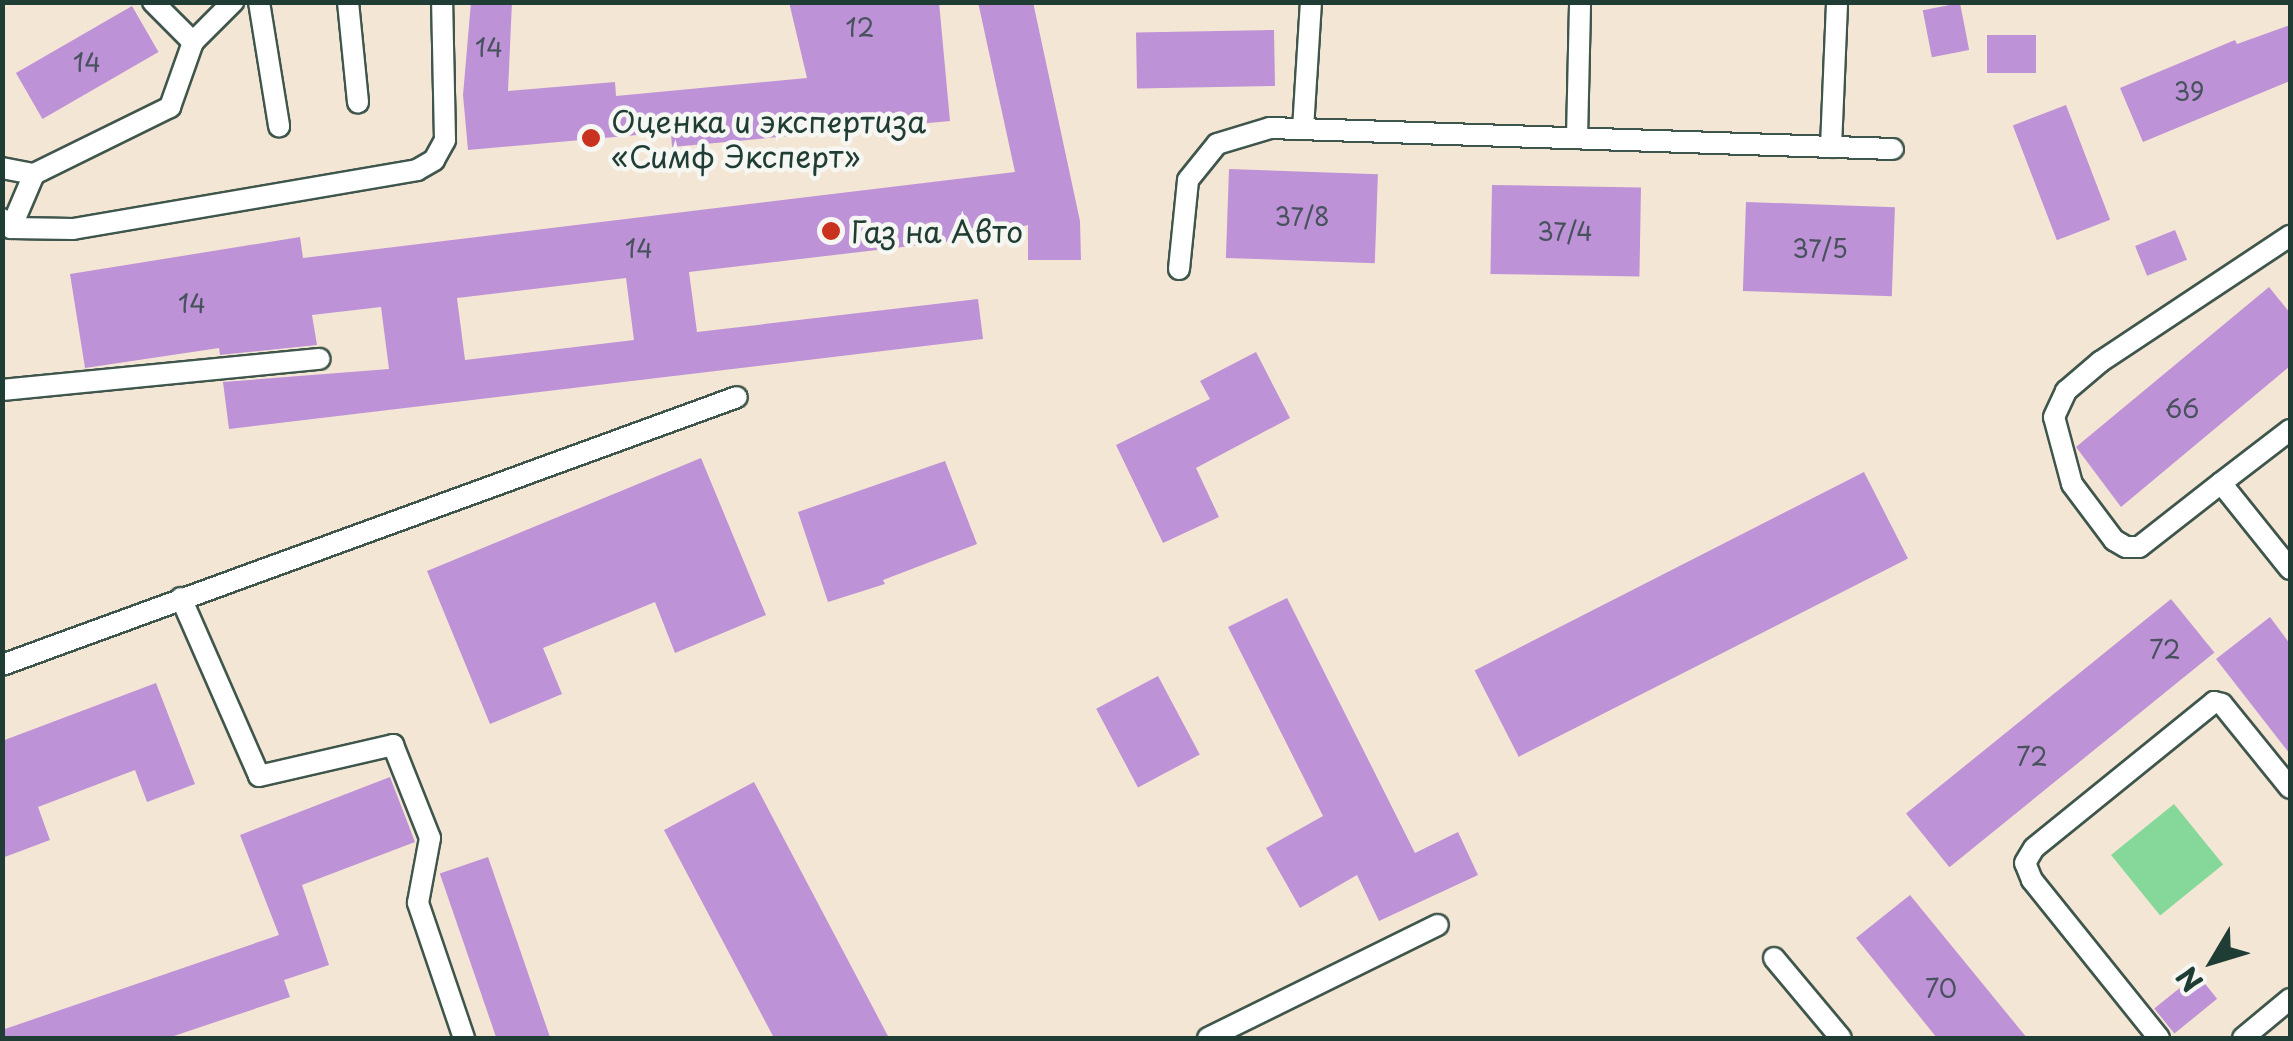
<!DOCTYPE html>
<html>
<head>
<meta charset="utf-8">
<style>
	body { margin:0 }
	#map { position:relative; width:2293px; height:1041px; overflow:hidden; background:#f4e6d4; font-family:"Playpen Sans",sans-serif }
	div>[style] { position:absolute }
	.green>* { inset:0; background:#85d89a; transform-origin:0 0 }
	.building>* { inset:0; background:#be92d7; transform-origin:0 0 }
	.roads { filter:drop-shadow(2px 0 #3f564c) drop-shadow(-2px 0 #3f564c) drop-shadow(0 2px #3f564c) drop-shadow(0 -2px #3f564c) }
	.lane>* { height:20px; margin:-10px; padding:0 10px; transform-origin:10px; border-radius:10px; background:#fff }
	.dots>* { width:28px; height:28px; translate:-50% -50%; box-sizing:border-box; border:5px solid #f6f6f2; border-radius:50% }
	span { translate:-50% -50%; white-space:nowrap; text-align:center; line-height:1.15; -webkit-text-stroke:9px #f6f6f2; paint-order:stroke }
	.number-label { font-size:25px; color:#47525d }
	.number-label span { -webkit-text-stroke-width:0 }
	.poi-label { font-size:30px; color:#1f3d34 }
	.left { translate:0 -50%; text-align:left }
	.frame { position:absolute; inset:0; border:5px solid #1f3d34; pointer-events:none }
	.north { position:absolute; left:2163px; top:911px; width:100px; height:100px; -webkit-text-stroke:8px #f6f6f2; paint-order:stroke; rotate:232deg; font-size:28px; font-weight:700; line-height:40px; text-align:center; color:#1f3d34 }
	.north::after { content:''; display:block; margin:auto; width:35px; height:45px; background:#1f3d34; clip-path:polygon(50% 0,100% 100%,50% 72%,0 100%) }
</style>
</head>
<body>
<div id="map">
	<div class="green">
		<i style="left:2174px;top:804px;width:78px;height:81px;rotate:51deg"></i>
	</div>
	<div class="building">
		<i style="clip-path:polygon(471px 2px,512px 2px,508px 91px,615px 82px,616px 96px,807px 78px,789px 2px,939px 2px,950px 121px,672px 147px,671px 132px,468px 150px,463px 95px)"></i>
		<i style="clip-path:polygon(evenodd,978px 2px,1033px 2px,1080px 221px,1081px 260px,1028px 260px,1028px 225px,971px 239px,689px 272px,697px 332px,978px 299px,983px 339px,229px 429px,223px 382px,389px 369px,381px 307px,312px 315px,317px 345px,220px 355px,219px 348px,85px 368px,70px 274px,300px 237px,303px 258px,1015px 172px,978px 2px,626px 278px,634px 340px,465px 360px,457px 298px,626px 278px)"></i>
		<i style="left:1960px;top:3px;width:48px;height:38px;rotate:79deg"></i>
		<i style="left:132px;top:6px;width:53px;height:134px;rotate:60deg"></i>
		<i style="clip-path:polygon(2290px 25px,2290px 81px,2143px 142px,2120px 88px,2235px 40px,2237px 44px)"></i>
		<i style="left:1274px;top:30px;width:56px;height:138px;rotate:89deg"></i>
		<i style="left:2036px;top:35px;width:38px;height:49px;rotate:90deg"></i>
		<i style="left:2066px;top:105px;width:123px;height:57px;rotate:69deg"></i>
		<i style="left:1229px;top:169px;width:149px;height:89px;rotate:2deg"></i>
		<i style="left:1492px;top:185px;width:149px;height:89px;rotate:1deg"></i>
		<i style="left:1746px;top:202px;width:149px;height:89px;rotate:2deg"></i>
		<i style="left:2175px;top:230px;width:32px;height:43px;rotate:68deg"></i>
		<i style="clip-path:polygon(2269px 287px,2290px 313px,2290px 366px,2121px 507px,2076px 447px)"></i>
		<i style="clip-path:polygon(1256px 352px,1290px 418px,1196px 468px,1219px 517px,1163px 543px,1116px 445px,1210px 399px,1200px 381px)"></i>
		<i style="clip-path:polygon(701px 458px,766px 615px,675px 653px,655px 602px,543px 648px,562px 694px,490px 724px,427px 571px)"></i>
		<i style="clip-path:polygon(945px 461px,977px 544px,883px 580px,885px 584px,828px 602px,798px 512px)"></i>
		<i style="left:1864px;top:472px;width:97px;height:437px;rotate:63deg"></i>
		<i style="clip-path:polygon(1287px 598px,1415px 853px,1458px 832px,1478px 875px,1379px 921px,1357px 875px,1300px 908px,1266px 848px,1323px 816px,1228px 627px)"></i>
		<i style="left:2171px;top:599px;width:69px;height:341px;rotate:51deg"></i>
		<i style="clip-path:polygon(2270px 617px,2290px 644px,2290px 754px,2216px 659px)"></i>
		<i style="left:1158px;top:676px;width:89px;height:70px;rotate:62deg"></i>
		<i style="clip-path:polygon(156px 683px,195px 784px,147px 802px,135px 770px,38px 807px,50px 840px,2px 858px,2px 741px)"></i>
		<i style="clip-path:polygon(390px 777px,415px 842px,302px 885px,329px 965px,284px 980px,290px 997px,168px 1038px,2px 1038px,2px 1030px,279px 935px,240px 835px)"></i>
		<i style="clip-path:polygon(754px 782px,889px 1038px,774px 1038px,664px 830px)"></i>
		<i style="left:488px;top:857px;width:192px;height:51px;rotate:71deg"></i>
		<i style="clip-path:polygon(1910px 895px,2027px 1038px,1937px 1038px,1856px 938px)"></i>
		<i style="left:2197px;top:974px;width:32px;height:55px;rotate:51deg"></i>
	</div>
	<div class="roads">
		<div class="lane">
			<i style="left:153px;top:2px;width:57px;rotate:45deg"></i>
			<i style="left:193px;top:42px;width:57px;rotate:-45deg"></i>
			<i style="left:259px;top:2px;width:126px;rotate:80.8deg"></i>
			<i style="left:348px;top:2px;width:101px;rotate:84.3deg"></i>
			<i style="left:1303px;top:129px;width:127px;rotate:-86.4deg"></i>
			<i style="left:1577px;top:138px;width:136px;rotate:-88.7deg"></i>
			<i style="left:1831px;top:147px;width:145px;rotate:-87.6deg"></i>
			<i style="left:2px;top:168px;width:33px;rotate:11deg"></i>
			<i style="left:34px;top:174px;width:152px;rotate:-26.2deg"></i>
			<i style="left:170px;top:107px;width:69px;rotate:-70.5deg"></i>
			<i style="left:2px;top:219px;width:13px;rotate:45deg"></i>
			<i style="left:11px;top:228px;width:62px;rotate:0.9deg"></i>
			<i style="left:73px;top:229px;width:349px;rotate:-9.7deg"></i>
			<i style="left:417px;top:170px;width:20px;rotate:-30deg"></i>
			<i style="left:434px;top:160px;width:23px;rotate:-61deg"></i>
			<i style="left:445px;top:140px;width:138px;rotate:-91.2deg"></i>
			<i style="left:11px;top:228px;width:59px;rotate:-66.9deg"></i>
			<i style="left:1179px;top:269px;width:89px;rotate:-84.2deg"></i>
			<i style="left:1188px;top:180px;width:46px;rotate:-51.1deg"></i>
			<i style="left:1217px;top:144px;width:55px;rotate:-16.8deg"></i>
			<i style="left:1270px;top:128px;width:623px;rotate:1.93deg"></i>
			<i style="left:2px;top:390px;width:319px;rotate:-5.6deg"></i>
			<i style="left:2290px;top:430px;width:87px;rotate:142.5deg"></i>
			<i style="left:2221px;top:483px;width:110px;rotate:51.3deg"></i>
			<i style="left:2221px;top:483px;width:104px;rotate:142deg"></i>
			<i style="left:2139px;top:547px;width:13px;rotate:180deg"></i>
			<i style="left:2126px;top:547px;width:14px;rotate:-150deg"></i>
			<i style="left:2114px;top:540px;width:70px;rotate:-126.9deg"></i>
			<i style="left:2072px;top:484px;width:69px;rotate:-105deg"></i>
			<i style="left:2054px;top:417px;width:29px;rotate:-65deg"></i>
			<i style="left:2066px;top:391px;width:45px;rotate:-40.5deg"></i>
			<i style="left:2100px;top:362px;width:228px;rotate:-33.6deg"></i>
			<i style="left:181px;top:598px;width:194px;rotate:66.3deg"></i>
			<i style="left:259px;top:776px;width:138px;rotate:-13deg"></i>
			<i style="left:393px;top:745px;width:100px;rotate:68.3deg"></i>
			<i style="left:430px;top:838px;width:66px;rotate:100.5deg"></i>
			<i style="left:418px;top:903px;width:143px;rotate:71.2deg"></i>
			<i style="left:2px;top:665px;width:782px;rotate:-20.03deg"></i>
			<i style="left:1774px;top:958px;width:104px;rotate:50.1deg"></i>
			<i style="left:1208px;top:1038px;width:256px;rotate:-26.2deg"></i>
			<i style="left:2159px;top:1038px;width:203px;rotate:-128.8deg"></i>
			<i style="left:2032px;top:880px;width:18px;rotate:-112deg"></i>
			<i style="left:2025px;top:863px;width:17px;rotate:-59deg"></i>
			<i style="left:2034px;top:848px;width:232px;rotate:-39deg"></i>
			<i style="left:2214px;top:702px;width:8px;rotate:14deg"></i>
			<i style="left:2222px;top:704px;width:108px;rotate:51deg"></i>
			<i style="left:2243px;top:1038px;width:61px;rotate:-39.7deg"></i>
		</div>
	</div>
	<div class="dots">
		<i style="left:591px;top:138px;background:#c8321e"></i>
		<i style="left:831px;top:231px;background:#c8321e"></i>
	</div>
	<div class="number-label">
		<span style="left:860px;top:27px">12</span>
		<span style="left:489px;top:47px">14</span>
		<span style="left:87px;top:62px">14</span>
		<span style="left:2189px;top:91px">39</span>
		<span style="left:1302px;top:216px">37/8</span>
		<span style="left:1565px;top:231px">37/4</span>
		<span style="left:639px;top:248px">14</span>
		<span style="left:1820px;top:248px">37/5</span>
		<span style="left:192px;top:303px">14</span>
		<span style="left:2182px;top:408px">66</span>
		<span style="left:2165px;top:649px">72</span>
		<span style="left:2032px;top:756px">72</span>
		<span style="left:1941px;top:988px">70</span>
	</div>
	<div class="poi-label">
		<span class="left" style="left:611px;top:138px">Оценка и экспертиза<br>«Симф Эксперт»</span>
		<span class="left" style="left:851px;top:231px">Газ на Авто</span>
	</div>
	<div class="frame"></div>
	<div class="north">N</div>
</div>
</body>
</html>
